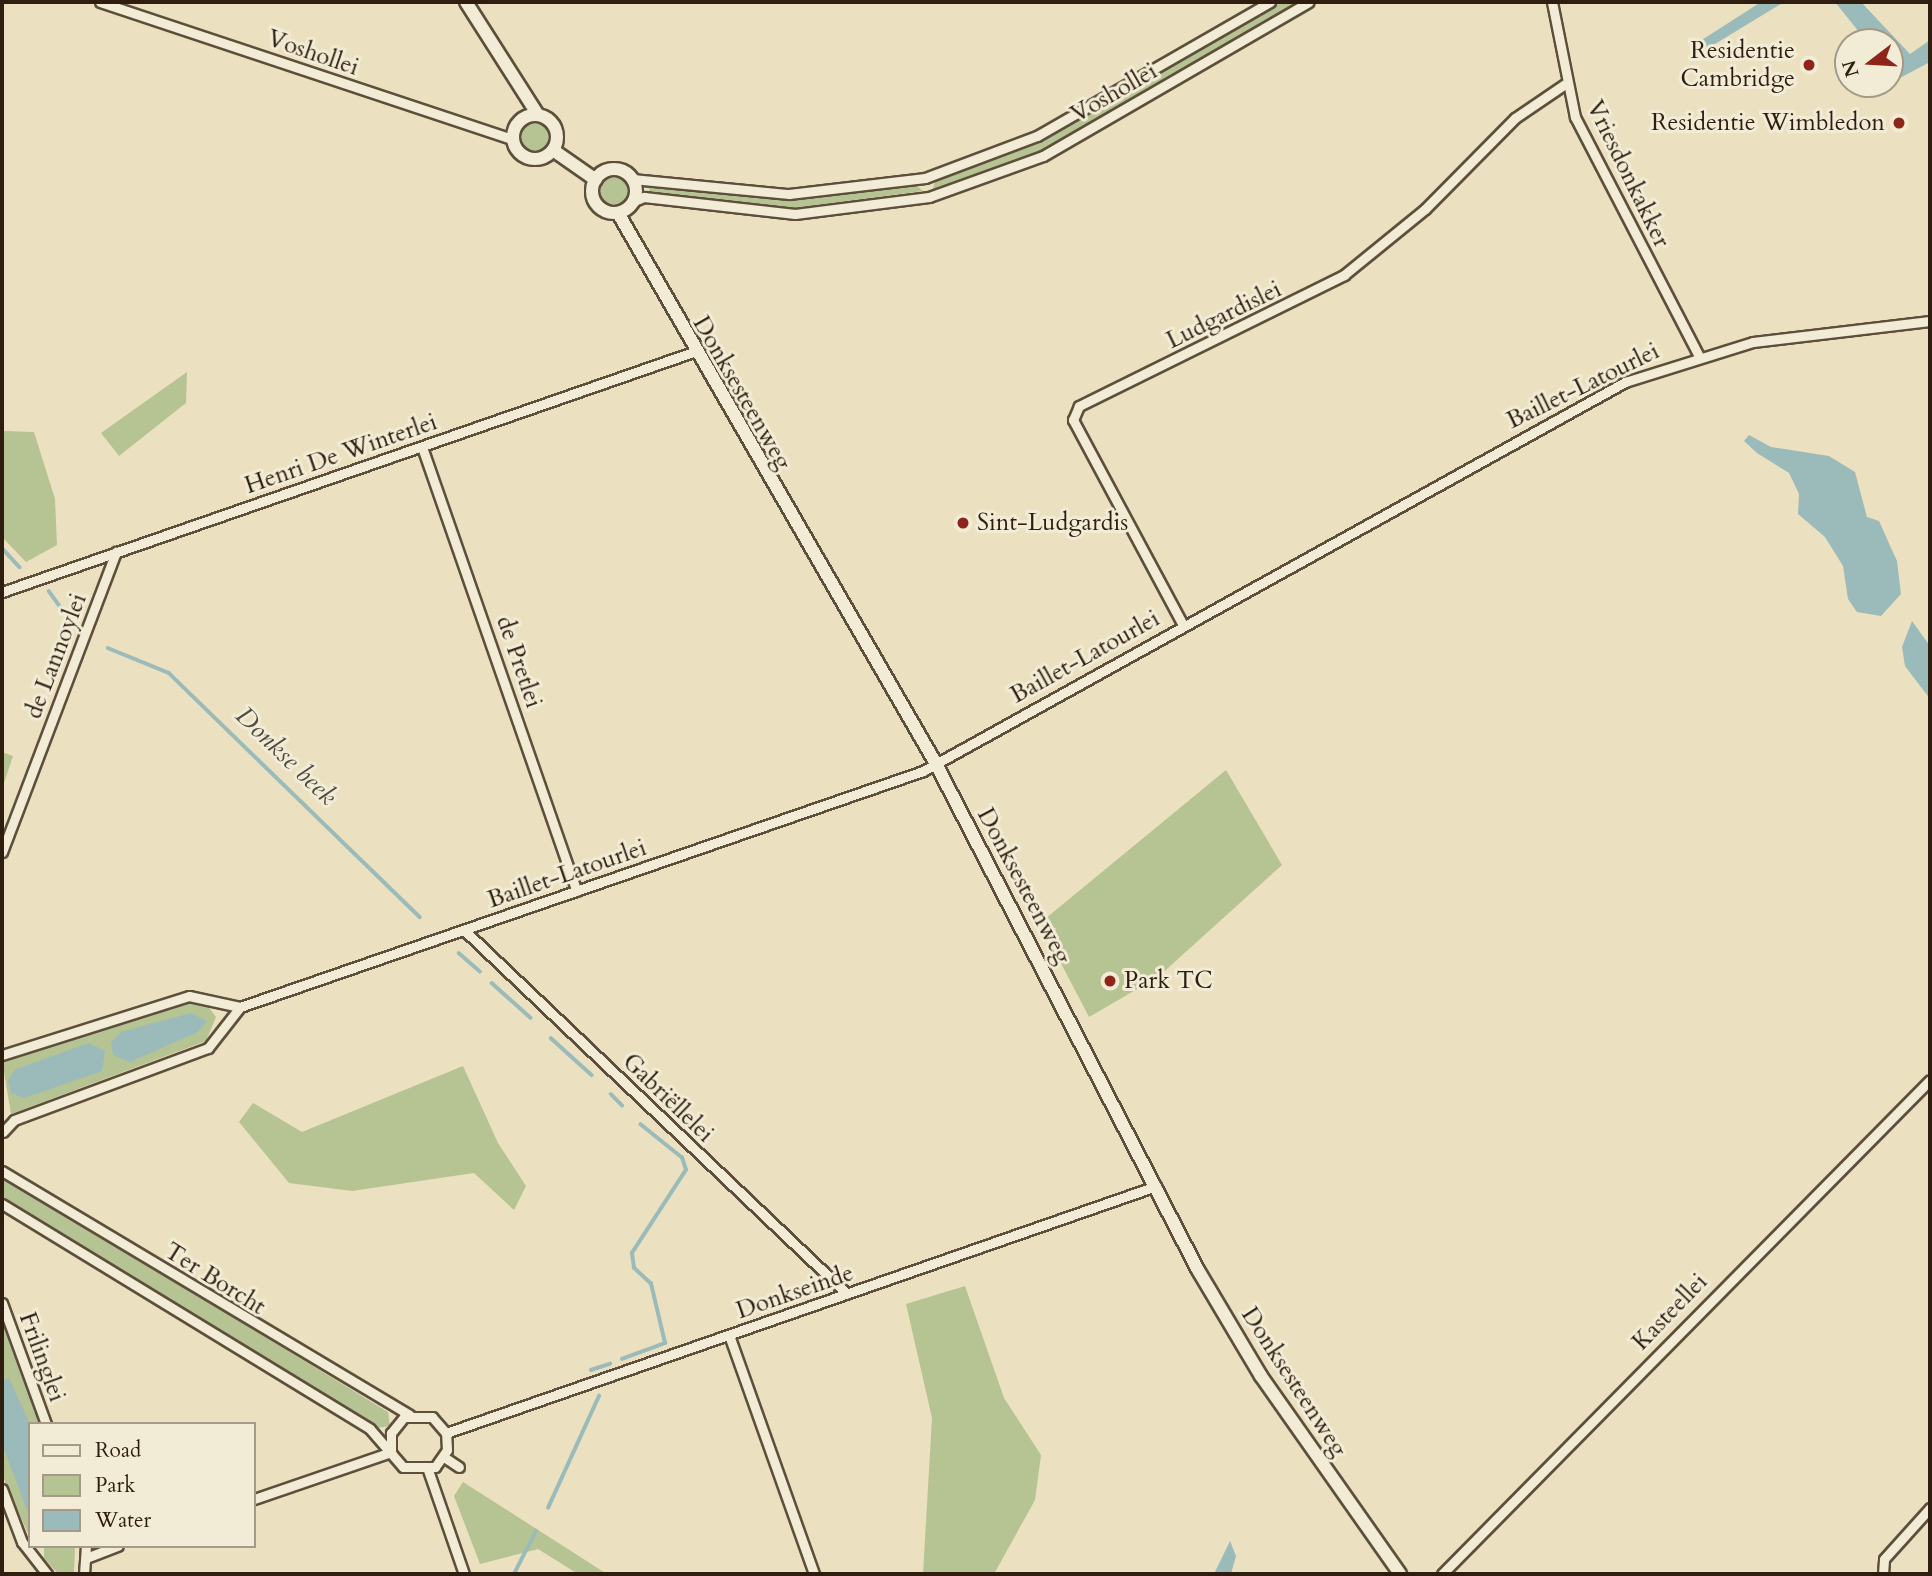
<!DOCTYPE html>
<html>
<head>
<meta charset="utf-8">
<style>
	body { margin:0 }
	#map { position:relative; width:1932px; height:1576px; overflow:hidden; background:#ebe1c0; font-family:Cardo,serif }
	div>[style] { position:absolute }
	.green>* { inset:0; background:#b6c393 }
	.round { border-radius:50% }
	.water>* { inset:0; background:#9bbbbb }
	.stream>* { height:3.5px; margin:-1.75px; padding:0 1.75px; transform-origin:1.75px; border-radius:1.75px; background:#9bbbbb }
	.roads { filter:drop-shadow(2px 0 #5e4f3c) drop-shadow(-2px 0 #5e4f3c) drop-shadow(0 2px #5e4f3c) drop-shadow(0 -2px #5e4f3c) }
	.street>* { height:9px; margin:-4.5px; padding:0 4.5px; transform-origin:4.5px; border-radius:4.5px; background:#f2ecd6 }
	.secondary>* { height:12px; margin:-6px; padding:0 6px; transform-origin:6px; border-radius:6px; background:#f2ecd6 }
	.secondary>.ring { margin:-6px; padding:0; box-sizing:content-box; background:none; border:12px solid #f2ecd6; border-radius:50% }
	.dots>* { width:19px; height:19px; translate:-50% -50%; box-sizing:border-box; border:4px solid #f2ecd6; border-radius:50% }
	span { translate:-50% -50%; white-space:nowrap; text-align:center; line-height:1.15; -webkit-text-stroke:6px #f2ecd6; paint-order:stroke }
	.poi-label { font-size:24px; color:#2f1e10 }
	.right { translate:-100% -50%; text-align:right }
	.left { translate:0 -50%; text-align:left }
	.street-label { font-size:24px; color:#2f1e10 }
	.water-label { font-size:26px; color:#4f4d43; font-style:italic }
	.frame { position:absolute; inset:0; border:4px solid #2f1e10; pointer-events:none }
	.legend { position:absolute; left:28px; top:1422px; width:228px; height:126px; box-sizing:border-box; background:#f2ecd6; border:2px solid #a49a87; margin:0; padding:9px 12px; list-style:none; font-size:21px; color:#2f1e10 }
	.legend li { display:flex; align-items:center; gap:14px; height:35px }
	.legend b { width:35px; border:2px solid #a49a87 }
	.north { position:absolute; left:1834px; top:28px; width:70px; height:70px; box-sizing:border-box; background:#f2ecd6; border:2px solid #a49a87; border-radius:50%; rotate:253deg; font-size:19px; font-weight:700; line-height:28px; text-align:center; color:#2f1e10 }
	.north::after { content:''; display:block; margin:auto; width:24px; height:32px; background:#8f2418; clip-path:polygon(50% 0,100% 100%,50% 72%,0 100%) }
</style>
</head>
<body>
<div id="map">
	<div class="green">
		<i style="clip-path:polygon(1278px 2px,1302px 2px,1040px 152px,933px 189px,935px 180px,1048px 135px)"></i>
		<i class="round" style="left:519px;top:121px;width:32px;height:32px"></i>
		<i class="round" style="left:598px;top:175px;width:32px;height:32px"></i>
		<i style="clip-path:polygon(647px 180px,778px 198px,915px 184px,923px 191px,778px 210px,650px 193px)"></i>
		<i style="clip-path:polygon(187px 372px,186px 403px,119px 456px,101px 433px)"></i>
		<i style="clip-path:polygon(4px 431px,34px 432px,55px 499px,57px 545px,26px 562px,2px 537px)"></i>
		<i style="clip-path:polygon(2px 752px,13px 756px,2px 789px)"></i>
		<i style="clip-path:polygon(1226px 770px,1282px 865px,1158px 977px,1089px 1017px,1040px 923px)"></i>
		<i style="clip-path:polygon(192px 1001px,205px 1002px,216px 1017px,206px 1041px,11px 1114px,2px 1060px)"></i>
		<i style="clip-path:polygon(463px 1066px,498px 1143px,526px 1186px,514px 1210px,474px 1173px,352px 1191px,289px 1183px,239px 1122px,253px 1103px,302px 1132px)"></i>
		<i style="clip-path:polygon(2px 1176px,388px 1412px,390px 1426px,377px 1428px,2px 1198px)"></i>
		<i style="clip-path:polygon(965px 1286px,1004px 1398px,1041px 1455px,1035px 1500px,994px 1574px,923px 1574px,932px 1418px,906px 1304px)"></i>
		<i style="clip-path:polygon(2px 1318px,41px 1424px,30px 1424px,30px 1538px,2px 1475px)"></i>
		<i style="clip-path:polygon(463px 1482px,607px 1574px,578px 1574px,538px 1549px,480px 1564px,454px 1496px)"></i>
		<i style="clip-path:polygon(44px 1546px,75px 1546px,74px 1574px,58px 1574px,44px 1558px)"></i>
	</div>
	<div class="water">
		<i style="clip-path:polygon(1761px 2px,1784px 2px,1705px 50px,1697px 43px)"></i>
		<i style="clip-path:polygon(1835px 2px,1861px 2px,1910px 54px,1930px 40px,1930px 62px,1900px 78px,1890px 69px,1890px 42px,1867px 42px)"></i>
		<i style="clip-path:polygon(1749px 435px,1771px 447px,1829px 456px,1855px 472px,1867px 517px,1879px 521px,1897px 561px,1901px 594px,1881px 616px,1857px 612px,1848px 599px,1843px 566px,1825px 537px,1798px 514px,1799px 494px,1789px 473px,1757px 453px,1744px 441px)"></i>
		<i style="clip-path:polygon(1912px 621px,1930px 646px,1930px 699px,1905px 666px,1902px 647px)"></i>
		<i style="clip-path:polygon(191px 1013px,207px 1021px,198px 1032px,130px 1062px,113px 1055px,111px 1042px,121px 1032px)"></i>
		<i style="clip-path:polygon(89px 1043px,105px 1051px,102px 1071px,24px 1098px,11px 1093px,8px 1080px,16px 1069px)"></i>
		<i style="clip-path:polygon(9px 1378px,30px 1424px,30px 1518px,2px 1444px,2px 1381px)"></i>
		<i style="clip-path:polygon(1230px 1541px,1236px 1556px,1231px 1574px,1214px 1574px)"></i>
	</div>
	<div class="stream">
		<i style="left:2px;top:548px;width:26px;rotate:47deg"></i>
		<i style="left:49px;top:591px;width:26px;rotate:54deg"></i>
		<i style="left:108px;top:648px;width:66px;rotate:22.3deg"></i>
		<i style="left:169px;top:673px;width:350px;rotate:44.2deg"></i>
		<i style="left:459px;top:953px;width:28px;rotate:41deg"></i>
		<i style="left:492px;top:983px;width:52px;rotate:41.9deg"></i>
		<i style="left:551px;top:1038px;width:55px;rotate:42.1deg"></i>
		<i style="left:611px;top:1094px;width:16px;rotate:45deg"></i>
		<i style="left:622px;top:1359px;width:46px;rotate:-20.4deg"></i>
		<i style="left:665px;top:1343px;width:61px;rotate:-103.3deg"></i>
		<i style="left:651px;top:1284px;width:23px;rotate:-137deg"></i>
		<i style="left:634px;top:1268px;width:15px;rotate:-98deg"></i>
		<i style="left:632px;top:1253px;width:99px;rotate:-57deg"></i>
		<i style="left:686px;top:1170px;width:13px;rotate:-108deg"></i>
		<i style="left:682px;top:1158px;width:53px;rotate:-141.2deg"></i>
		<i style="left:591px;top:1370px;width:20px;rotate:-18deg"></i>
		<i style="left:548px;top:1508px;width:123px;rotate:-65.5deg"></i>
		<i style="left:514px;top:1574px;width:48px;rotate:-62.9deg"></i>
	</div>
	<div class="roads">
		<div class="street">
			<i style="left:100px;top:2px;width:436px;rotate:18.4deg"></i>
			<i style="left:1552px;top:2px;width:117px;rotate:78.7deg"></i>
			<i style="left:1575px;top:117px;width:267px;rotate:62.6deg"></i>
			<i style="left:632px;top:179px;width:158px;rotate:5.5deg"></i>
			<i style="left:789px;top:194px;width:137px;rotate:-6.7deg"></i>
			<i style="left:925px;top:178px;width:120px;rotate:-20.6deg"></i>
			<i style="left:1037px;top:136px;width:269px;rotate:-29.9deg"></i>
			<i style="left:634px;top:201px;width:11px;rotate:-22deg"></i>
			<i style="left:644px;top:197px;width:152px;rotate:6.4deg"></i>
			<i style="left:795px;top:214px;width:135px;rotate:-7.2deg"></i>
			<i style="left:929px;top:197px;width:121px;rotate:-19.8deg"></i>
			<i style="left:1043px;top:156px;width:307px;rotate:-30.1deg"></i>
			<i style="left:422px;top:447px;width:470px;rotate:70.8deg"></i>
			<i style="left:2px;top:592px;width:731px;rotate:-19.15deg"></i>
			<i style="left:1183px;top:625px;width:233px;rotate:-118.2deg"></i>
			<i style="left:1073px;top:420px;width:15px;rotate:-67deg"></i>
			<i style="left:1079px;top:406px;width:296px;rotate:-26.3deg"></i>
			<i style="left:1344px;top:275px;width:104px;rotate:-39.2deg"></i>
			<i style="left:1425px;top:209px;width:128px;rotate:-45.3deg"></i>
			<i style="left:1515px;top:118px;width:60px;rotate:-34.2deg"></i>
			<i style="left:2px;top:852px;width:321px;rotate:-69.2deg"></i>
			<i style="left:464px;top:930px;width:528px;rotate:43.54deg"></i>
			<i style="left:2px;top:1055px;width:196px;rotate:-17.5deg"></i>
			<i style="left:189px;top:996px;width:52px;rotate:12.2deg"></i>
			<i style="left:240px;top:1007px;width:723px;rotate:-19.06deg"></i>
			<i style="left:923px;top:771px;width:803px;rotate:-28.99deg"></i>
			<i style="left:1625px;top:382px;width:134px;rotate:-17.4deg"></i>
			<i style="left:1753px;top:342px;width:178px;rotate:-6.8deg"></i>
			<i style="left:3px;top:1132px;width:16px;rotate:-47deg"></i>
			<i style="left:14px;top:1120px;width:207px;rotate:-20.4deg"></i>
			<i style="left:208px;top:1048px;width:52px;rotate:-52deg"></i>
			<i style="left:2px;top:1171px;width:475px;rotate:30.9deg"></i>
			<i style="left:2px;top:1204px;width:431px;rotate:31.4deg"></i>
			<i style="left:370px;top:1429px;width:50px;rotate:49deg"></i>
			<i style="left:403px;top:1467px;width:32px"></i>
			<i style="left:435px;top:1467px;width:21px;rotate:-55deg"></i>
			<i style="left:447px;top:1450px;width:17px;rotate:-93deg"></i>
			<i style="left:446px;top:1433px;width:21px;rotate:-131deg"></i>
			<i style="left:432px;top:1417px;width:28px;rotate:180deg"></i>
			<i style="left:404px;top:1417px;width:21px;rotate:129deg"></i>
			<i style="left:391px;top:1433px;width:19px;rotate:90deg"></i>
			<i style="left:2px;top:1303px;width:129px;rotate:70deg"></i>
			<i style="left:729px;top:1335px;width:254px;rotate:70.4deg"></i>
			<i style="left:446px;top:1433px;width:752px;rotate:-19.18deg"></i>
			<i style="left:444px;top:1457px;width:18px;rotate:34deg"></i>
			<i style="left:428px;top:1470px;width:110px;rotate:70.9deg"></i>
			<i style="left:2px;top:1489px;width:57px;rotate:69.3deg"></i>
			<i style="left:22px;top:1542px;width:41px;rotate:52deg"></i>
			<i style="left:254px;top:1499px;width:145px;rotate:-18.9deg"></i>
			<i style="left:86px;top:1558px;width:34px;rotate:-21deg"></i>
			<i style="left:84px;top:1574px;width:28px;rotate:-86deg"></i>
			<i style="left:1442px;top:1574px;width:694px;rotate:-45.35deg"></i>
			<i style="left:1883px;top:1574px;width:15px;rotate:-86deg"></i>
			<i style="left:1884px;top:1559px;width:69px;rotate:-48deg"></i>
		</div>
		<div class="secondary">
			<i style="left:466px;top:2px;width:134px;rotate:57.5deg"></i>
			<i class="ring" style="left:513px;top:115px;width:32px;height:32px"></i>
			<i style="left:553px;top:150px;width:52px;rotate:34.9deg"></i>
			<i class="ring" style="left:592px;top:169px;width:32px;height:32px"></i>
			<i style="left:618px;top:213px;width:634px;rotate:60deg"></i>
			<i style="left:935px;top:762px;width:572px;rotate:62.63deg"></i>
			<i style="left:1198px;top:1270px;width:123px;rotate:59.3deg"></i>
			<i style="left:1261px;top:1376px;width:242px;rotate:54.9deg"></i>
		</div>
	</div>
	<div class="dots">
		<i style="left:1809px;top:65px;background:#8f2418"></i>
		<i style="left:1899px;top:123px;background:#8f2418"></i>
		<i style="left:963px;top:523px;background:#8f2418"></i>
		<i style="left:1110px;top:981px;background:#8f2418"></i>
	</div>
	<div class="poi-label">
		<span class="right" style="left:1795px;top:65px">Residentie<br>Cambridge</span>
		<span class="right" style="left:1885px;top:123px">Residentie Wimbledon</span>
		<span class="left" style="left:977px;top:523px">Sint-Ludgardis</span>
		<span class="left" style="left:1124px;top:981px">Park TC</span>
	</div>
	<div class="street-label">
		<span style="left:313px;top:53px;rotate:19deg">Voshollei</span>
		<span style="left:1114px;top:93px;rotate:-30deg">Voshollei</span>
		<span style="left:1628px;top:174px;rotate:64deg">Vriesdonkakker</span>
		<span style="left:1224px;top:315px;rotate:-26deg">Ludgardislei</span>
		<span style="left:1583px;top:386px;rotate:-26deg">Baillet-Latourlei</span>
		<span style="left:742px;top:393px;rotate:60deg">Donksesteenweg</span>
		<span style="left:341px;top:454px;rotate:-19deg">Henri De Winterlei</span>
		<span style="left:56px;top:656px;rotate:-69deg">de Lannoylei</span>
		<span style="left:1085px;top:657px;rotate:-29deg">Baillet-Latourlei</span>
		<span style="left:519px;top:662px;rotate:71deg">de Pretlei</span>
		<span style="left:567px;top:874px;rotate:-19deg">Baillet-Latourlei</span>
		<span style="left:1024px;top:886px;rotate:62deg">Donksesteenweg</span>
		<span style="left:668px;top:1098px;rotate:44deg">Gabriëllelei</span>
		<span style="left:215px;top:1279px;rotate:32deg">Ter Borcht</span>
		<span style="left:795px;top:1292px;rotate:-19deg">Donkseinde</span>
		<span style="left:1670px;top:1312px;rotate:-46deg">Kasteellei</span>
		<span style="left:42px;top:1357px;rotate:70deg">Frilinglei</span>
		<span style="left:1294px;top:1382px;rotate:57deg">Donksesteenweg</span>
	</div>
	<div class="water-label">
		<span style="left:286px;top:756px;rotate:44deg">Donkse beek</span>
	</div>
	<div class="frame"></div>
	<ul class="legend">
	<li><b style="height:9px;background:#f2ecd6"></b>Road</li>
	<li><b style="height:19px;background:#b6c393"></b>Park</li>
	<li><b style="height:19px;background:#9bbbbb"></b>Water</li>
	</ul>
	<div class="north">N</div>
</div>
</body>
</html>
